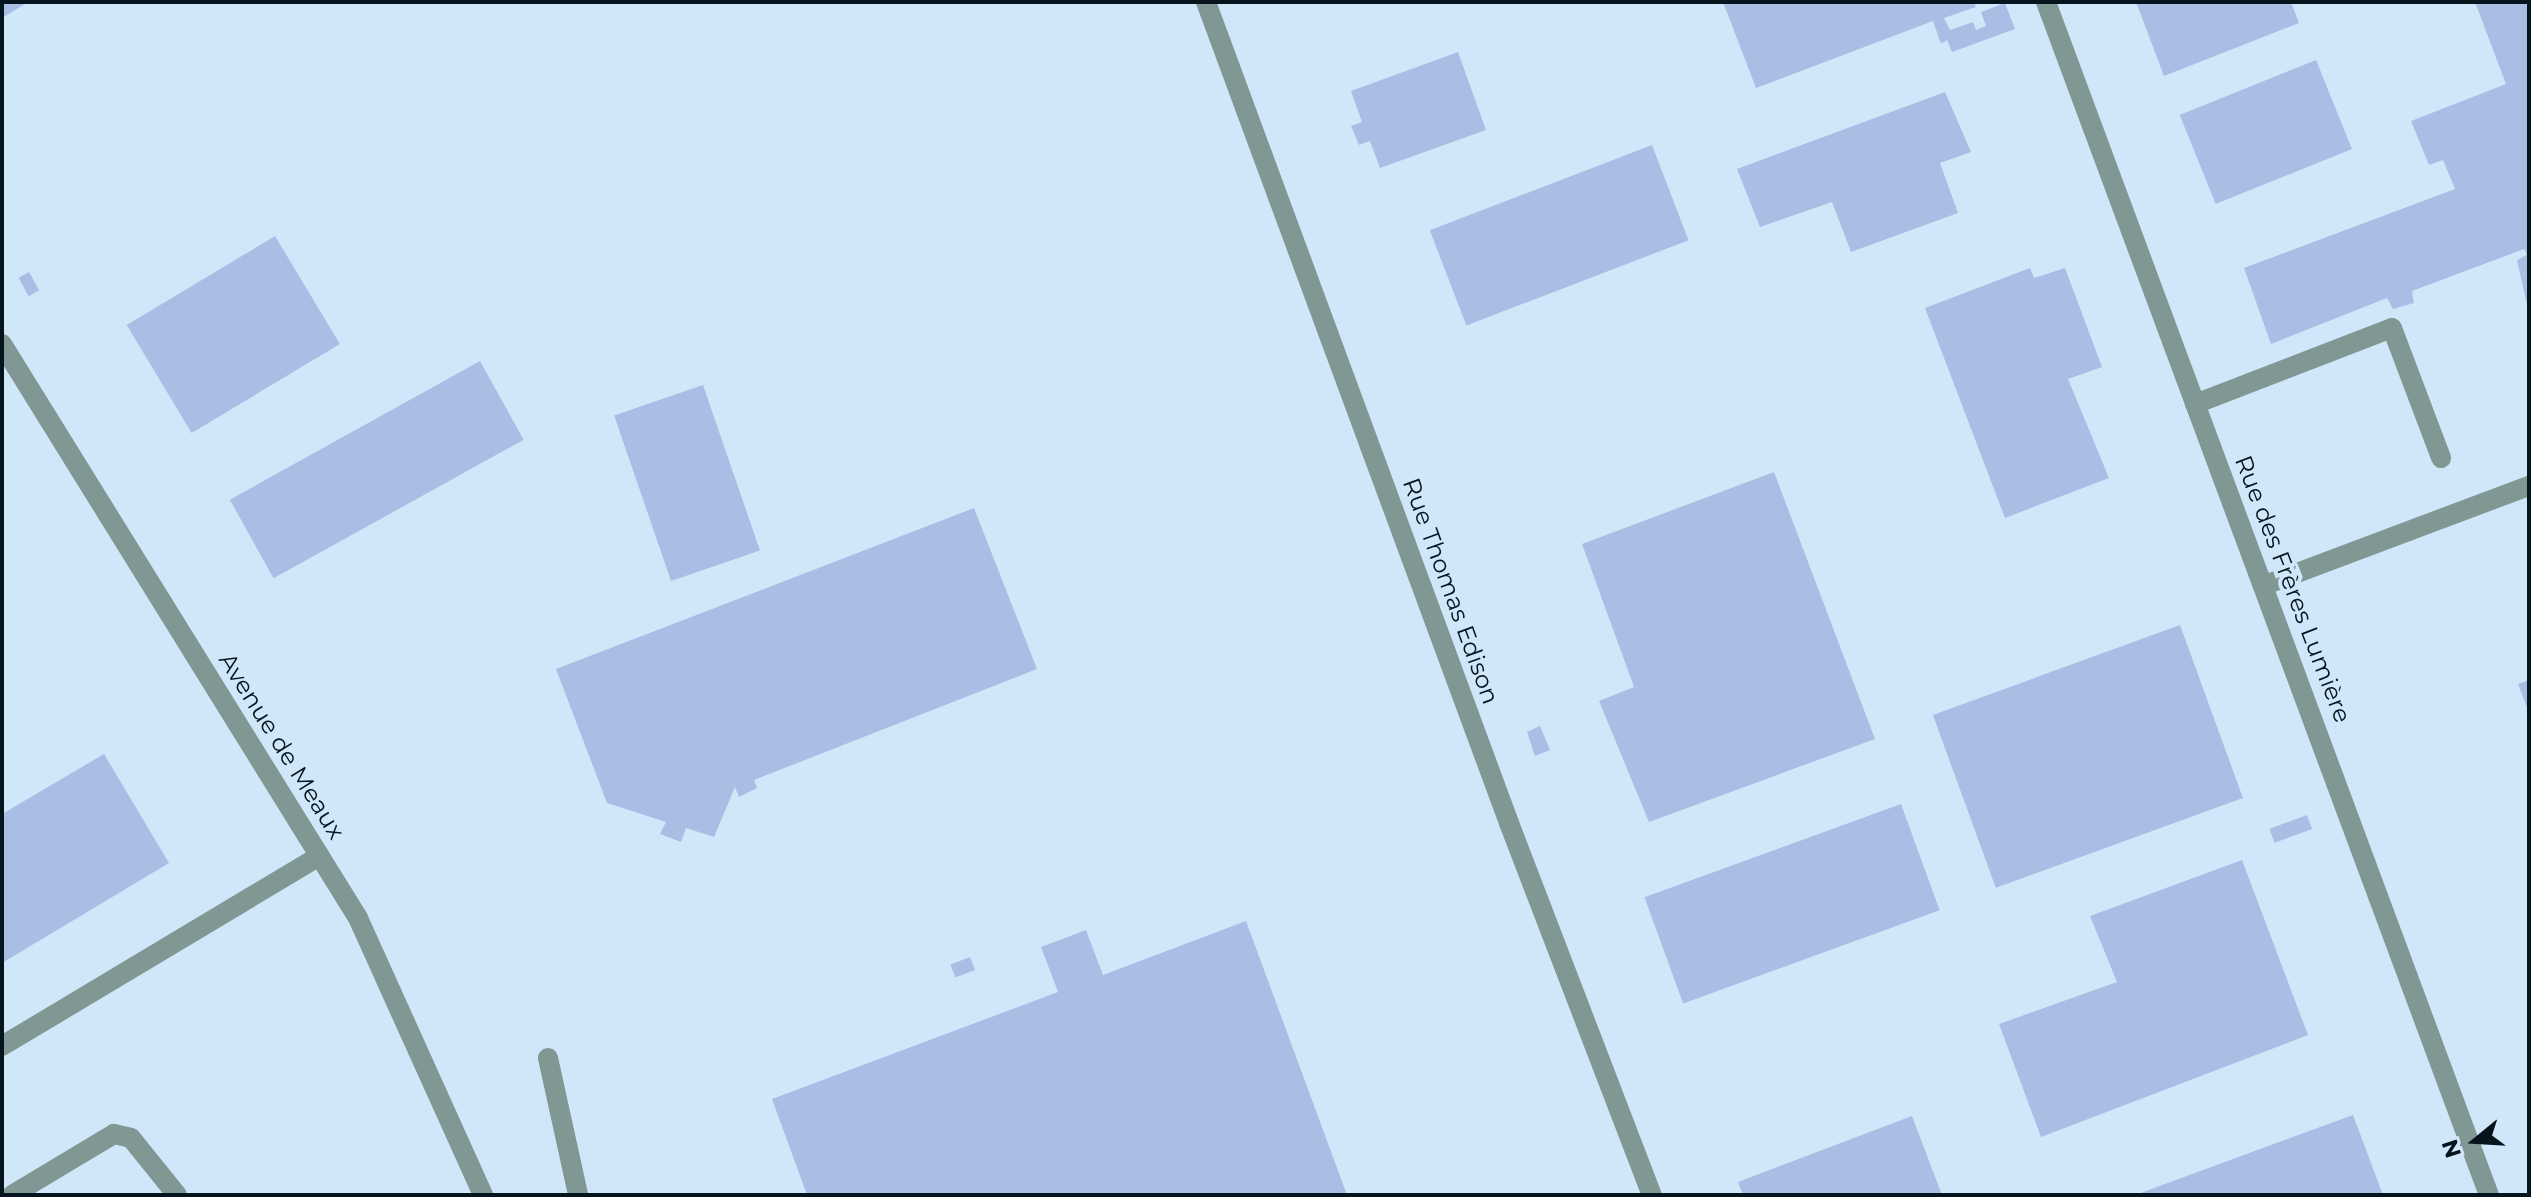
<!DOCTYPE html>
<html>
<head>
<meta charset="utf-8">
<style>
	body { margin:0 }
	#map { position:relative; width:2531px; height:1197px; overflow:hidden; background:#d0e7fa; font-family:Montserrat,sans-serif }
	div>[style] { position:absolute }
	.building>* { inset:0; background:#aabee5; transform-origin:0 0 }
	.minor>* { height:20px; margin:-10px; padding:0 10px; transform-origin:10px; border-radius:10px; background:#809793 }
	span { translate:-50% -50%; white-space:nowrap; text-align:center; line-height:1.15; -webkit-text-stroke:8px #d0e7fa; paint-order:stroke }
	.street-label { font-size:24px; color:#06141e }
	.frame { position:absolute; inset:0; border:4px solid #06141e; pointer-events:none }
	.north { position:absolute; left:2435px; top:1101px; width:80px; height:80px; -webkit-text-stroke:6px #d0e7fa; paint-order:stroke; rotate:252deg; font-size:22px; font-weight:700; line-height:32px; text-align:center; color:#06141e }
	.north::after { content:''; display:block; margin:auto; width:28px; height:36px; background:#06141e; clip-path:polygon(50% 0,100% 100%,50% 72%,0 100%) }
</style>
</head>
<body>
<div id="map">
	<div class="building">
		<i style="clip-path:polygon(2px 2px,28px 2px,2px 18px)"></i>
		<i style="clip-path:polygon(1723px 2px,1974px 2px,1976px 7px,1944px 18px,1950px 30px,1973px 22px,1976px 30px,1986px 26px,1981px 12px,2005px 3px,2015px 29px,1952px 52px,1947px 40px,1941px 44px,1933px 21px,1756px 88px)"></i>
		<i style="clip-path:polygon(2136px 2px,2291px 2px,2299px 23px,2164px 76px)"></i>
		<i style="clip-path:polygon(2475px 2px,2529px 2px,2529px 314px,2517px 260px,2527px 255px,2524px 249px,2412px 291px,2414px 303px,2393px 309px,2387px 298px,2271px 344px,2244px 268px,2455px 189px,2443px 160px,2429px 165px,2411px 121px,2506px 84px)"></i>
		<i style="clip-path:polygon(1458px 52px,1486px 130px,1380px 168px,1370px 141px,1359px 145px,1351px 126px,1362px 122px,1351px 91px)"></i>
		<i style="left:2316px;top:60px;width:96px;height:147px;rotate:68deg"></i>
		<i style="clip-path:polygon(1945px 92px,1971px 152px,1940px 163px,1958px 213px,1851px 252px,1832px 202px,1760px 227px,1737px 169px)"></i>
		<i style="left:1652px;top:145px;width:102px;height:238px;rotate:69deg"></i>
		<i style="left:275px;top:236px;width:126px;height:173px;rotate:59deg"></i>
		<i style="clip-path:polygon(2030px 268px,2034px 278px,2065px 268px,2102px 367px,2068px 379px,2109px 478px,2005px 518px,1925px 308px)"></i>
		<i style="left:29px;top:272px;width:21px;height:12px;rotate:61deg"></i>
		<i style="left:480px;top:361px;width:90px;height:286px;rotate:61deg"></i>
		<i style="left:703px;top:385px;width:175px;height:94px;rotate:71deg"></i>
		<i style="clip-path:polygon(1774px 472px,1875px 739px,1649px 822px,1599px 701px,1634px 687px,1582px 544px)"></i>
		<i style="clip-path:polygon(974px 508px,1037px 669px,754px 780px,757px 788px,739px 797px,735px 787px,714px 837px,686px 828px,681px 842px,660px 834px,666px 822px,607px 803px,556px 669px)"></i>
		<i style="left:2180px;top:625px;width:184px;height:263px;rotate:70deg"></i>
		<i style="clip-path:polygon(2529px 680px,2529px 713px,2518px 684px)"></i>
		<i style="clip-path:polygon(1540px 726px,1550px 750px,1535px 756px,1527px 732px)"></i>
		<i style="clip-path:polygon(104px 754px,169px 863px,2px 963px,2px 814px)"></i>
		<i style="left:1901px;top:804px;width:113px;height:273px;rotate:70deg"></i>
		<i style="left:2307px;top:815px;width:15px;height:40px;rotate:70deg"></i>
		<i style="clip-path:polygon(2242px 860px,2308px 1035px,2041px 1137px,1999px 1024px,2117px 982px,2090px 916px)"></i>
		<i style="clip-path:polygon(1246px 921px,1347px 1195px,807px 1195px,772px 1099px,1058px 992px,1041px 947px,1086px 930px,1103px 975px)"></i>
		<i style="left:970px;top:957px;width:14px;height:21px;rotate:69deg"></i>
		<i style="clip-path:polygon(2353px 1115px,2383px 1195px,2135px 1195px)"></i>
		<i style="clip-path:polygon(1912px 1116px,1942px 1195px,1743px 1195px,1738px 1182px)"></i>
	</div>
	<div class="minor">
		<i style="left:1206px;top:2px;width:875px;rotate:69.74deg"></i>
		<i style="left:1509px;top:823px;width:399px;rotate:69deg"></i>
		<i style="left:2046px;top:2px;width:1273px;rotate:69.63deg"></i>
		<i style="left:2px;top:344px;width:675px;rotate:58.19deg"></i>
		<i style="left:358px;top:918px;width:304px;rotate:65.7deg"></i>
		<i style="left:2195px;top:404px;width:211px;rotate:-21.1deg"></i>
		<i style="left:2392px;top:328px;width:139px;rotate:69.3deg"></i>
		<i style="left:2265px;top:585px;width:282px;rotate:-20.6deg"></i>
		<i style="left:2px;top:1046px;width:370px;rotate:-30.9deg"></i>
		<i style="left:548px;top:1058px;width:140px;rotate:77.6deg"></i>
		<i style="left:12px;top:1195px;width:119px;rotate:-30.9deg"></i>
		<i style="left:114px;top:1134px;width:17px;rotate:13deg"></i>
		<i style="left:131px;top:1138px;width:73px;rotate:51.1deg"></i>
	</div>
	<div class="street-label">
		<span style="left:2293px;top:589px;rotate:69deg">Rue des Frères Lumière</span>
		<span style="left:1451px;top:591px;rotate:70deg">Rue Thomas Edison</span>
		<span style="left:282px;top:746px;rotate:58deg">Avenue de Meaux</span>
	</div>
	<div class="frame"></div>
	<div class="north">N</div>
</div>
</body>
</html>
